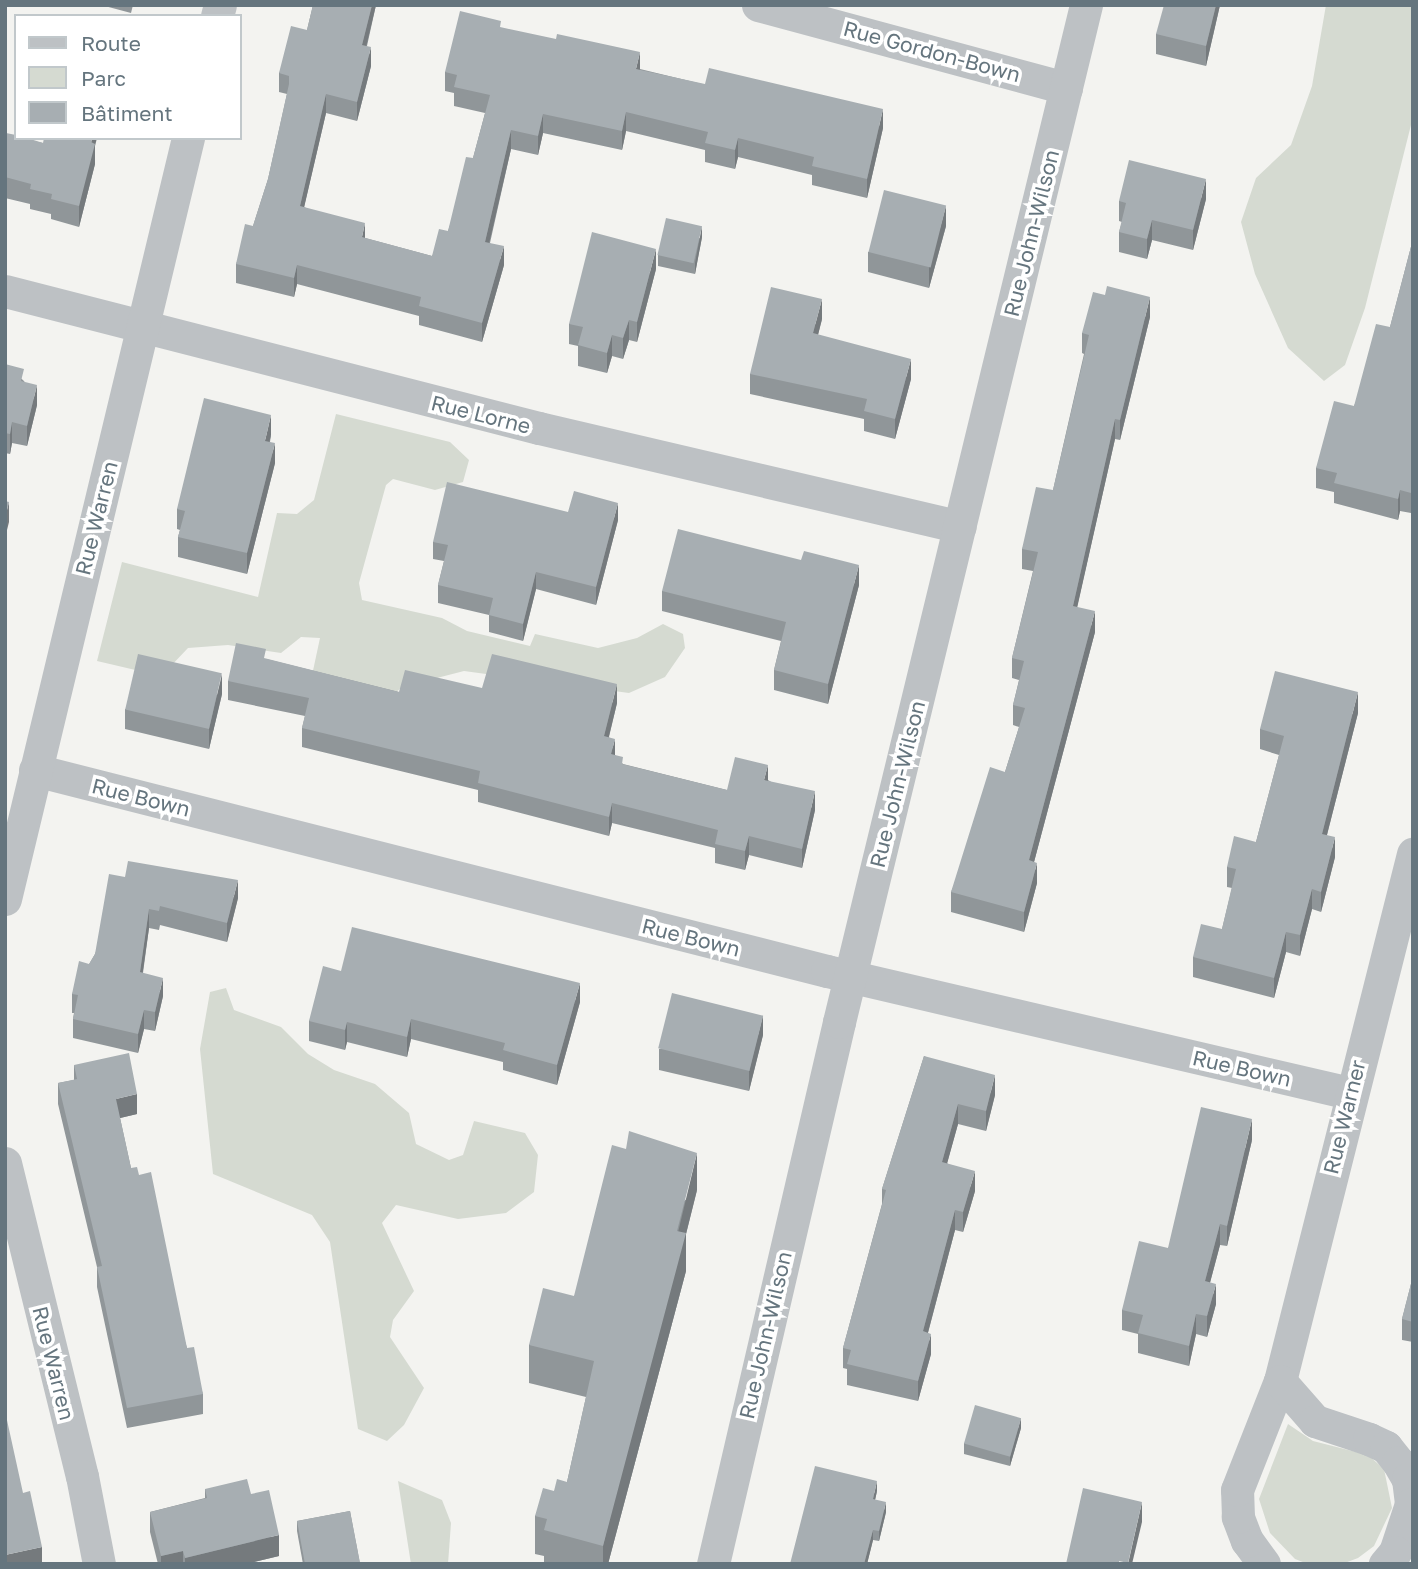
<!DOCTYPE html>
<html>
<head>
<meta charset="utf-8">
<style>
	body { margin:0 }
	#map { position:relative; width:1418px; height:1569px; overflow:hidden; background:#f3f3f0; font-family:"Golos Text",sans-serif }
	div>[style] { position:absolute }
	.green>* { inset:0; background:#d5dad1 }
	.street>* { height:33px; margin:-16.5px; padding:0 16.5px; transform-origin:16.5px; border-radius:16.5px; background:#bdc1c4 }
	.wall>* { inset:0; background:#909699 }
	.shaded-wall>* { inset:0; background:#757a7d }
	.building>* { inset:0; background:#a7aeb2; transform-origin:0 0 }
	span { translate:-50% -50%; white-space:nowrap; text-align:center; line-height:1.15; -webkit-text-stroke:7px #fff; paint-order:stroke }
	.street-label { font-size:21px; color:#65757e }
	.frame { position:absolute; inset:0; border:7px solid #65757e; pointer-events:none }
	.legend { position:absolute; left:14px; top:14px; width:228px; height:126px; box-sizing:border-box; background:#fff; border:2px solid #c1c8cb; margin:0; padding:9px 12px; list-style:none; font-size:21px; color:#65757e }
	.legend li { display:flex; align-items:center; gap:14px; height:35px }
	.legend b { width:35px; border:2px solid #c1c8cb }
</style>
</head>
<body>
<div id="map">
	<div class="green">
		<i style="clip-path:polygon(1326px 5px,1413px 5px,1413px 117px,1365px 308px,1345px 365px,1324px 381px,1288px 348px,1255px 274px,1241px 222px,1256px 178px,1291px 145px,1312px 86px)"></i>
		<i style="clip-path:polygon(336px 414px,450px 442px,469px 460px,463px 482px,435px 490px,393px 479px,386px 485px,359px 583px,362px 600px,442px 618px,467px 631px,530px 646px,535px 634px,598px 648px,637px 638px,663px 624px,683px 634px,685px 648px,665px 677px,629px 693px,464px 671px,402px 687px,387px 700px,311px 680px,320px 638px,301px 637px,281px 653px,228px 645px,188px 648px,169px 668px,144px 672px,97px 661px,122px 562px,258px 597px,277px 513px,297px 514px,314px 500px)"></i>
		<i style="clip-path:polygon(226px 988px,234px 1010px,281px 1027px,308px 1054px,334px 1070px,375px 1084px,409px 1113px,416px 1144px,449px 1160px,463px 1155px,474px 1121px,525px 1133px,538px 1155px,534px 1192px,506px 1213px,458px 1219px,396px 1205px,382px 1223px,414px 1291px,393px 1320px,390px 1337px,424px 1388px,404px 1425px,387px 1441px,358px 1429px,330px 1242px,312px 1215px,213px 1174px,200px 1049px,210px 992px)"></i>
		<i style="clip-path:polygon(1288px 1424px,1313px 1441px,1368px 1455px,1384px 1469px,1392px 1508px,1374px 1546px,1358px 1558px,1342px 1564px,1308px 1564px,1295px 1559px,1270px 1533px,1259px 1499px)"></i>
		<i style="clip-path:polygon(398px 1481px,442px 1500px,451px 1523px,448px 1564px,411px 1564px)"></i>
	</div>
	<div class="street">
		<i style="left:758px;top:5px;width:319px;rotate:15.1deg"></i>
		<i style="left:217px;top:16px;width:11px;rotate:-75deg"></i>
		<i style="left:5px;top:291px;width:551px;rotate:14.39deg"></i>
		<i style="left:539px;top:428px;width:432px;rotate:13.2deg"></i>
		<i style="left:35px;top:770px;width:817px;rotate:14.24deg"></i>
		<i style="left:827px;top:971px;width:536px;rotate:13.15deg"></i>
		<i style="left:5px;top:899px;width:783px;rotate:-76.48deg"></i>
		<i style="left:5px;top:1163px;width:322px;rotate:76.2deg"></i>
		<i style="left:82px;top:1476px;width:90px;rotate:79.1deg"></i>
		<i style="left:1280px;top:1381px;width:544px;rotate:-75.84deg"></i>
		<i style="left:713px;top:1564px;width:556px;rotate:-76.91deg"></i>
		<i style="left:839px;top:1022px;width:1047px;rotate:-76.35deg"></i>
		<i style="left:1264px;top:1564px;width:29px;rotate:-126deg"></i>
		<i style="left:1247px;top:1541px;width:26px;rotate:-111deg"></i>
		<i style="left:1238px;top:1517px;width:27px;rotate:-92deg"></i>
		<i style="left:1237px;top:1490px;width:117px;rotate:-68.5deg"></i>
		<i style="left:1280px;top:1381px;width:53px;rotate:48.8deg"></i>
		<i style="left:1315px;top:1421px;width:57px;rotate:18.4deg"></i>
		<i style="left:1369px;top:1439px;width:19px;rotate:25deg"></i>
		<i style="left:1386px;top:1447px;width:19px;rotate:51deg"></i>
		<i style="left:1398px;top:1462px;width:20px;rotate:60deg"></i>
		<i style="left:1408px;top:1479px;width:25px;rotate:83deg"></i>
		<i style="left:1411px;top:1504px;width:51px;rotate:108.4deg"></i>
		<i style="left:1395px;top:1552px;width:16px;rotate:130deg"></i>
	</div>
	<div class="wall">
		<i style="clip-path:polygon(101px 5px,133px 5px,131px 13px)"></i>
		<i style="clip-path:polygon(313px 5px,376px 5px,367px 46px,371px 66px,357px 121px,326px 113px,304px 207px,365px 238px,432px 256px,448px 231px,473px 158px,485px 113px,454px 106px,454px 93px,445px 91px,445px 72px,501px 28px,640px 69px,883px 128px,867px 198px,812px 185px,812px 175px,738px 157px,735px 169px,705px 162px,705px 150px,626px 131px,622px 150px,543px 133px,538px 155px,511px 149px,490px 243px,504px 265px,482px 342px,419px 325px,419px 316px,297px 284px,294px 297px,236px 283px,236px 264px,253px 226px,268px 179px,287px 94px,279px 92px,279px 73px,307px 30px)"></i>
		<i style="clip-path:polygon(1220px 5px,1206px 66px,1156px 54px,1156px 34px)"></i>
		<i style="clip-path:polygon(5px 135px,43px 143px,95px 146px,95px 164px,79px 227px,51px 219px,51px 214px,30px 209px,30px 204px,5px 198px)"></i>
		<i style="clip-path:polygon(1206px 199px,1193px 250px,1152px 240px,1147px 259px,1119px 252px,1119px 232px,1122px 222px,1119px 221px,1119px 201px)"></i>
		<i style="clip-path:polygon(946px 226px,929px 288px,868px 272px,868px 252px)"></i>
		<i style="clip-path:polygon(702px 237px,695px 274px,658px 266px,658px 255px)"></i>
		<i style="clip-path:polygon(1413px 239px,1413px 508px,1411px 513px,1400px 511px,1398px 520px,1334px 503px,1334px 492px,1316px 488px,1316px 468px,1354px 406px,1390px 327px)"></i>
		<i style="clip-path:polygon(656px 269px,637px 342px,629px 340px,623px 359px,612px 356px,607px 373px,578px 366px,578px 346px,569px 344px,569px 324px)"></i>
		<i style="clip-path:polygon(1150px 317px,1120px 440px,1115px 439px,1077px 607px,1095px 632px,1034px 862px,1037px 883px,1024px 932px,951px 912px,951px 892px,1005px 772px,1019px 727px,1013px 725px,1013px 705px,1019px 680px,1012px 678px,1012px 658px,1033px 571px,1022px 569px,1022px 549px,1053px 490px,1084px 354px,1082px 353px,1082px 333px)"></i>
		<i style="clip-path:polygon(822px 319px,818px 335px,911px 379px,895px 439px,864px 431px,864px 419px,750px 394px,750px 374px)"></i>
		<i style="clip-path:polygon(5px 364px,24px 381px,37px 405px,27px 446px,12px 443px,10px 454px,5px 453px)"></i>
		<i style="clip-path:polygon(271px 435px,270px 442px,275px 463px,247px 574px,178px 557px,178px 537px,180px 530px,177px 529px,177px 509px)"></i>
		<i style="clip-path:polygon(568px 512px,618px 520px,596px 605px,536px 589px,523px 641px,489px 632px,489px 615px,438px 603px,438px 585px,444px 561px,433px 559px,433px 542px)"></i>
		<i style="clip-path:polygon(859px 585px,828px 704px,774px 690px,774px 670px,781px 641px,662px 611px,662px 591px)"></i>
		<i style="clip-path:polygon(266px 659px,399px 692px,482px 688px,617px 703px,609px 737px,615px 755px,623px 764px,727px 790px,768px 780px,815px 810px,802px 868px,749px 855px,745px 870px,715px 863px,715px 848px,612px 823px,609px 836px,478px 802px,478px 790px,302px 747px,302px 728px,305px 716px,228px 700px,228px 681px)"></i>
		<i style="clip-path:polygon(222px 694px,209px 749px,125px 729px,125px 709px)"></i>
		<i style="clip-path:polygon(1358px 713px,1327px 835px,1335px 857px,1321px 912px,1312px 909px,1300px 956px,1286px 952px,1274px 998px,1193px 977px,1193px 957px,1222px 929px,1232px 888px,1227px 887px,1227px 867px,1256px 842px,1279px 755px,1260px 749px,1260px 729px)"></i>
		<i style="clip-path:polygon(125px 877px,238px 898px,227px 942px,160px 925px,159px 930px,149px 928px,143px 973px,163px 996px,155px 1031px,144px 1029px,138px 1053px,73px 1038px,73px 1019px,74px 1013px,72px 1013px,72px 994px,95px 954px)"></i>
		<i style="clip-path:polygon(341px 971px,580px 1002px,557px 1085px,503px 1070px,503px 1062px,411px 1039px,407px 1057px,347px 1042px,345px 1050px,309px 1041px,309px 1021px)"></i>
		<i style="clip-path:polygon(763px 1035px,749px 1091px,659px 1070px,659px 1049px)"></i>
		<i style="clip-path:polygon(924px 1056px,995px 1095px,986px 1131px,958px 1124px,947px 1163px,975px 1191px,963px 1232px,955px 1230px,928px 1333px,931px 1354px,918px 1401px,847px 1385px,847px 1369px,843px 1368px,843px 1348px,882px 1204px,882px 1189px)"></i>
		<i style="clip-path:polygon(74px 1065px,137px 1114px,120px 1118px,131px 1168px,187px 1348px,203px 1394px,203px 1414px,127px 1428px,97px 1287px,97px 1267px,58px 1104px,58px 1083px,74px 1080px)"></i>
		<i style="clip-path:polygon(1252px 1140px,1227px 1246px,1220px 1245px,1210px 1283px,1216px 1304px,1207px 1337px,1196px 1334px,1189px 1366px,1138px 1353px,1138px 1334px,1122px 1330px,1122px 1310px,1168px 1248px)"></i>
		<i style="clip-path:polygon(697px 1190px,686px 1234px,686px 1271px,608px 1564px,544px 1564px,544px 1556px,535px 1554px,535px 1516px,554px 1491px,567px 1482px,586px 1397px,529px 1383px,529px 1345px,574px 1296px)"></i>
		<i style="clip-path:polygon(1413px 1276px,1413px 1342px,1402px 1340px,1402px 1319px)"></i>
		<i style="clip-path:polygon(1021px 1428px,1010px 1466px,964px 1454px,964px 1443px)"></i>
		<i style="clip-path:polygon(205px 1489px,251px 1494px,279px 1556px,246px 1564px,158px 1564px,150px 1532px,150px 1512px,205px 1498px)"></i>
		<i style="clip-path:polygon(877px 1491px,875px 1500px,886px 1512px,879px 1541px,873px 1540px,867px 1564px,790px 1564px)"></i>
		<i style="clip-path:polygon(350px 1511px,360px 1564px,303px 1564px,297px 1531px,297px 1521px)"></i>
	</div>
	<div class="shaded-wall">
		<i style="clip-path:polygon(372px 5px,376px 5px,362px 64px,362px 45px)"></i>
		<i style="clip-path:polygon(1216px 5px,1220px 5px,1206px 66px,1206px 46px)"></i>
		<i style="clip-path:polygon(371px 47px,371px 66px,357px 121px,357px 102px)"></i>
		<i style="clip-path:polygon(640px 52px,640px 71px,636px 69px)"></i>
		<i style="clip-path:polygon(326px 94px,326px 113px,300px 225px,300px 206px)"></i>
		<i style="clip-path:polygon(883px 109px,883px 128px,867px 198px,867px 179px)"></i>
		<i style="clip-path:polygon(626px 112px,626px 131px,622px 150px,622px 131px)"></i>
		<i style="clip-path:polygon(543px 114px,543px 133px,538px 155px,538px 136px)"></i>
		<i style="clip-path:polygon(511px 130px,511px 149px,485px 261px,485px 242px)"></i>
		<i style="clip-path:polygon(92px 138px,97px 138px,95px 146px,95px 164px,79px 227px,79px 206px)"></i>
		<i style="clip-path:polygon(738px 138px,738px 157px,735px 169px,735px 150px)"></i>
		<i style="clip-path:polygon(1206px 179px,1206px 199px,1193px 250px,1193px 230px)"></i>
		<i style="clip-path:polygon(946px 206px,946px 226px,929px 288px,929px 268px)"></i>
		<i style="clip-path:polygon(1152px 220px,1152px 240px,1147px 259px,1147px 239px)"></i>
		<i style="clip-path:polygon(365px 223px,365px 242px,362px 237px)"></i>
		<i style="clip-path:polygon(702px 226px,702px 237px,695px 274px,695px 263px)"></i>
		<i style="clip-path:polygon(504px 246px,504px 265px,482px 342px,482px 323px)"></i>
		<i style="clip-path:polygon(656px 249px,656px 269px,637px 342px,637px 322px)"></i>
		<i style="clip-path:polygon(297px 265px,297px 284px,294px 297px,294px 278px)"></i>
		<i style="clip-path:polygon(1150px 297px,1150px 317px,1120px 440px,1120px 420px)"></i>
		<i style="clip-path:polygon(822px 299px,822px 319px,813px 354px,813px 333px)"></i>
		<i style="clip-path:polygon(629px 320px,629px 340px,623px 359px,623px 338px)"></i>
		<i style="clip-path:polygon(612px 335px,612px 356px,607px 373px,607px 353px)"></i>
		<i style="clip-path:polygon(911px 359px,911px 379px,895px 439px,895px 419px)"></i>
		<i style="clip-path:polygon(37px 385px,37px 405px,27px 446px,27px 426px)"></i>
		<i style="clip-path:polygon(271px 415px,271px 435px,265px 461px,265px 441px)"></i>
		<i style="clip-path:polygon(1115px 419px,1115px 439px,1073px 626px,1073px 606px)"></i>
		<i style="clip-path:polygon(12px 422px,12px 443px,10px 454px,10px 434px)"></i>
		<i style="clip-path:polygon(275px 443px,275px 463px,247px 574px,247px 553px)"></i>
		<i style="clip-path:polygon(1413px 488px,1413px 508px,1411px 513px,1411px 493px)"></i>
		<i style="clip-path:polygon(1400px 490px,1400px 511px,1398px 520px,1398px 499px)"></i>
		<i style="clip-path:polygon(9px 502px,9px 522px,5px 538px,5px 518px)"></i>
		<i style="clip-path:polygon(618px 503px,618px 520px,596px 605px,596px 587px)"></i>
		<i style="clip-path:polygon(859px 565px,859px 585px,828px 704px,828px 684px)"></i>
		<i style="clip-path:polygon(536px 572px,536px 589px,523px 641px,523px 624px)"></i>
		<i style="clip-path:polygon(1095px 611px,1095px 632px,1029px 881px,1029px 860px)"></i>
		<i style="clip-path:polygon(222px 674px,222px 694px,209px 749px,209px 729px)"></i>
		<i style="clip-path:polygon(617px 684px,617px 703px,604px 756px,604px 736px)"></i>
		<i style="clip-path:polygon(1358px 692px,1358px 713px,1322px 854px,1322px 834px)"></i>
		<i style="clip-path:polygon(615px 739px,615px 758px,611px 754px)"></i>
		<i style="clip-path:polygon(768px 765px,768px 784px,764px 780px)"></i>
		<i style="clip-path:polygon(815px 791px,815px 810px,802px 868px,802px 849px)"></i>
		<i style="clip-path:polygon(612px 803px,612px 823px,609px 836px,609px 817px)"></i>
		<i style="clip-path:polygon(749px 836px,749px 855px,745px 870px,745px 851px)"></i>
		<i style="clip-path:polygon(1335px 837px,1335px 857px,1321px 912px,1321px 892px)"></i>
		<i style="clip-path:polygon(1037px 863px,1037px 883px,1024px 932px,1024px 912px)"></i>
		<i style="clip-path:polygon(238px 880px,238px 898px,227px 942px,227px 923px)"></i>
		<i style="clip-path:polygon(1312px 889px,1312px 909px,1300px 956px,1300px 935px)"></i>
		<i style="clip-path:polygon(149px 909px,149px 928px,140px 991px,140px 972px)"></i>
		<i style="clip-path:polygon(1286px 932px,1286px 952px,1274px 998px,1274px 978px)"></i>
		<i style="clip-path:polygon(163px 978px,163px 996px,155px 1031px,155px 1012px)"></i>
		<i style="clip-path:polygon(580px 983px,580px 1002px,557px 1085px,557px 1065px)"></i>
		<i style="clip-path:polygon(144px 1010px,144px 1029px,138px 1053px,138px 1034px)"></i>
		<i style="clip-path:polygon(763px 1015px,763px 1035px,749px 1091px,749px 1071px)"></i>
		<i style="clip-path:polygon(411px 1019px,411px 1039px,407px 1057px,407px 1037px)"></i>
		<i style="clip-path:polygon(347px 1022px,347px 1042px,345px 1050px,345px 1030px)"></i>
		<i style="clip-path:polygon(995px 1075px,995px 1095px,986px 1131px,986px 1111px)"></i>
		<i style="clip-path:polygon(137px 1094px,137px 1114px,116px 1119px,116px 1099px)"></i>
		<i style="clip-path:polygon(958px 1104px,958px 1124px,942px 1182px,942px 1162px)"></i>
		<i style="clip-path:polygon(1252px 1119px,1252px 1140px,1227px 1246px,1227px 1226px)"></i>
		<i style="clip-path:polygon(697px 1153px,697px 1190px,686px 1234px,686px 1271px,608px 1564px,603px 1564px,603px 1546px)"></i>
		<i style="clip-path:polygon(975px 1171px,975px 1191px,963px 1232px,963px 1212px)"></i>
		<i style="clip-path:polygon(955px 1210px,955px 1230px,923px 1351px,923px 1331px)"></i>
		<i style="clip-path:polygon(1220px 1224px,1220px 1245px,1205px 1301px,1205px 1281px)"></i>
		<i style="clip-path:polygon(1216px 1284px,1216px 1304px,1207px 1337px,1207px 1316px)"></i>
		<i style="clip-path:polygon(1196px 1314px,1196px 1334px,1189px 1366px,1189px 1346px)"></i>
		<i style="clip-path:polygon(931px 1334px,931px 1354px,918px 1401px,918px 1381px)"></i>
		<i style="clip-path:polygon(1021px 1418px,1021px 1428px,1010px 1466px,1010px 1456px)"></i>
		<i style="clip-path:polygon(877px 1481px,877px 1491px,873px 1509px,873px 1499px)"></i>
		<i style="clip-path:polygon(886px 1502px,886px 1512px,879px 1541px,879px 1531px)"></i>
		<i style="clip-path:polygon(1142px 1502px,1142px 1522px,1132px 1564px,1128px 1564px)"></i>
		<i style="clip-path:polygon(873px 1530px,873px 1540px,867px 1564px,864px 1564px)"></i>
		<i style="clip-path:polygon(279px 1535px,279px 1556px,246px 1564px,185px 1564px,185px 1558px)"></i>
		<i style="clip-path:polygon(42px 1547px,42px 1564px,5px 1564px,5px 1555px)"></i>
		<i style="clip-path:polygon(183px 1551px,183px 1564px,161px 1564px,161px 1556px)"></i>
	</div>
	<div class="building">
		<i style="clip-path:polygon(313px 5px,372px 5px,362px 45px,371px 47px,357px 102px,326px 94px,300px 206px,365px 223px,362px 237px,432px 256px,439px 229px,448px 231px,466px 157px,473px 158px,490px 95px,454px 87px,457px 75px,445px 72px,460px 11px,501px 21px,500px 27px,556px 39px,557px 34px,640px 52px,636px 69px,705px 84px,709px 68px,883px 109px,867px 179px,812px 166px,814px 157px,738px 138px,735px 150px,705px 143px,708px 132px,626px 112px,622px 131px,543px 114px,538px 136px,511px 130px,485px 242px,504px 246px,482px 323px,419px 306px,421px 297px,297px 265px,294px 278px,236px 264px,245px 224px,253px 226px,268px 179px,289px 84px,289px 76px,279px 73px,291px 26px,307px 30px)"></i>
		<i style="clip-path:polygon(1164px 5px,1216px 5px,1206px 46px,1156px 34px)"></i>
		<i style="clip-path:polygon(6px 133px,16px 135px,16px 138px,27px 138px,43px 143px,44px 138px,92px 138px,91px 142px,95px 144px,79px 206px,51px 199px,52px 194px,30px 189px,31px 184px,5px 177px)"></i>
		<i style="clip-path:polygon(1129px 160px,1206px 179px,1193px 230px,1152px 220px,1147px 239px,1119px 232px,1126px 203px,1119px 201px)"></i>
		<i style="left:884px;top:190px;width:64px;height:64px;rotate:14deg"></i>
		<i style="left:666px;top:218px;width:37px;height:38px;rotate:13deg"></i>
		<i style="clip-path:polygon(592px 232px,656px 249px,637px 322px,629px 320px,623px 338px,612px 335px,607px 353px,578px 345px,583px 327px,569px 324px)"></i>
		<i style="clip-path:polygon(1413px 239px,1413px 488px,1411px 493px,1400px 490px,1398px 499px,1334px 483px,1337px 473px,1316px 468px,1334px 401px,1354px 406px,1376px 324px,1390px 327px)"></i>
		<i style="clip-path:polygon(1107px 286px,1150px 297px,1120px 420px,1115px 419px,1073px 606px,1095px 611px,1029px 860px,1037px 863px,1024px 912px,951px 892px,990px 767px,1005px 772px,1025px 708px,1013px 705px,1024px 661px,1012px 658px,1038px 552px,1022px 549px,1036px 487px,1053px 490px,1089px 335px,1082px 333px,1093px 292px,1105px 295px)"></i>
		<i style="clip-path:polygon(771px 287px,822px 299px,813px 333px,911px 359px,895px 419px,864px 411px,867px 399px,750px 374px)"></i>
		<i style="clip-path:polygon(5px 364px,24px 369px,21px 381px,37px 385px,27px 426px,12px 422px,10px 434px,5px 433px)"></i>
		<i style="clip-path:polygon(204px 398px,271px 415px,265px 441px,275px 443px,247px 553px,178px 537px,185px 511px,177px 509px)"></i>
		<i style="clip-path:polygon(447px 482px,568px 512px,574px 491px,618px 503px,596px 587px,536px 572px,523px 624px,489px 615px,493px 598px,438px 585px,448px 545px,433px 542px)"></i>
		<i style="clip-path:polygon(5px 501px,9px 502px,5px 518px)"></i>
		<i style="clip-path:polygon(678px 529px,801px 560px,804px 551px,859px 565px,828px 684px,774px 670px,786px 622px,662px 591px)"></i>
		<i style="clip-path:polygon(236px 643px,266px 649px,264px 658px,399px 692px,405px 670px,482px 688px,492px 654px,617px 684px,604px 736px,615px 739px,611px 754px,623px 757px,622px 764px,727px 790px,735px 757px,768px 765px,764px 780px,815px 791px,802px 849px,749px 836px,745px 851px,715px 844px,718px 830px,612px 803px,609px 817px,478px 783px,480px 771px,302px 728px,309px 698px,228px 681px)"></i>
		<i style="left:138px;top:654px;width:86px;height:57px;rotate:13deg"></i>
		<i style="clip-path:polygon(1275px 671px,1358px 692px,1322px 834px,1335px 837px,1321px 892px,1312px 889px,1300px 935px,1286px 932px,1274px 978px,1193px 957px,1201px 924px,1222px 929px,1236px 869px,1227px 867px,1234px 836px,1256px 842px,1284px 736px,1260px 729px)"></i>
		<i style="clip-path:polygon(128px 861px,238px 880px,227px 923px,160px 906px,159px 911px,149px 909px,140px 972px,163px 978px,155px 1012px,144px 1010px,138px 1034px,73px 1019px,78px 995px,72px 994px,79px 961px,89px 964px,95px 954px,109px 874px,125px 877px)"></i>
		<i style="clip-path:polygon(352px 927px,580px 983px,557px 1065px,503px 1050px,505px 1043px,411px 1019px,407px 1037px,347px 1022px,345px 1030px,309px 1021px,323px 966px,341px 971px)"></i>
		<i style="left:672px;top:993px;width:94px;height:57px;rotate:14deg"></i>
		<i style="clip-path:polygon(129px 1053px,137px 1094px,116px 1099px,131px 1168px,137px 1167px,139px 1175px,151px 1172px,187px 1348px,194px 1347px,203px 1394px,127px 1408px,97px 1267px,102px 1266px,58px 1083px,77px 1079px,74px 1065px)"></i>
		<i style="clip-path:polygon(924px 1056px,995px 1075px,986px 1111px,958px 1104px,942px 1162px,975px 1171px,963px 1212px,955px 1210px,923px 1331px,931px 1334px,918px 1381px,847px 1364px,851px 1350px,843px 1348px,886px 1190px,882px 1189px)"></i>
		<i style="clip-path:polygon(1201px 1107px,1252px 1119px,1227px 1226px,1220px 1224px,1205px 1281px,1216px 1284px,1207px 1316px,1196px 1314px,1189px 1346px,1138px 1333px,1143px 1315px,1122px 1310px,1139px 1241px,1168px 1248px)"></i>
		<i style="clip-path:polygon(629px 1131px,697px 1153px,677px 1231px,686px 1233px,603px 1546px,544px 1530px,547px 1519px,535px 1516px,543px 1488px,554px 1491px,557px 1479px,567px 1482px,594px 1361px,529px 1345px,543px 1288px,574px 1296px,612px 1145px,626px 1149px)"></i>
		<i style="clip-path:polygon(1413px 1276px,1413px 1322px,1402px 1319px)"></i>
		<i style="left:975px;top:1405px;width:48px;height:40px;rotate:16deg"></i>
		<i style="clip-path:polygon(5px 1411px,23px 1493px,30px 1491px,42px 1547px,5px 1555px)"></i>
		<i style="clip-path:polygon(815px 1466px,877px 1481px,873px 1499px,886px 1502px,879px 1531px,873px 1530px,864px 1564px,790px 1564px)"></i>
		<i style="clip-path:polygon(247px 1479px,251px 1494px,269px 1490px,279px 1535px,185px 1558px,183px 1551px,161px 1556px,150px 1512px,207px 1498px,205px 1489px)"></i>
		<i style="clip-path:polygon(1083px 1488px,1142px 1502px,1128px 1563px,1119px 1561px,1119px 1564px,1066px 1564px)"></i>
		<i style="clip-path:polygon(350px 1511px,360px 1563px,305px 1564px,297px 1521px)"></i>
	</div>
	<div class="street-label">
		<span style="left:932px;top:51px;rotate:15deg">Rue Gordon-Bown</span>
		<span style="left:1031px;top:233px;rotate:-76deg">Rue John-Wilson</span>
		<span style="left:481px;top:414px;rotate:14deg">Rue Lorne</span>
		<span style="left:96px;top:518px;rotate:-76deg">Rue Warren</span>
		<span style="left:897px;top:784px;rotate:-76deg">Rue John-Wilson</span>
		<span style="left:141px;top:797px;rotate:14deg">Rue Bown</span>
		<span style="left:691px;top:937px;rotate:14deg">Rue Bown</span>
		<span style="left:1242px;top:1068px;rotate:13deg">Rue Bown</span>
		<span style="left:1344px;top:1117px;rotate:-76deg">Rue Warner</span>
		<span style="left:765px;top:1335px;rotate:-77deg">Rue John-Wilson</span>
		<span style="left:54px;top:1363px;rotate:76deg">Rue Warren</span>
	</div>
	<div class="frame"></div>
	<ul class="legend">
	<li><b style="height:9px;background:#bdc1c4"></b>Route</li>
	<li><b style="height:19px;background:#d5dad1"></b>Parc</li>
	<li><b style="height:19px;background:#a7aeb2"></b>Bâtiment</li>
	</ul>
</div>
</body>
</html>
